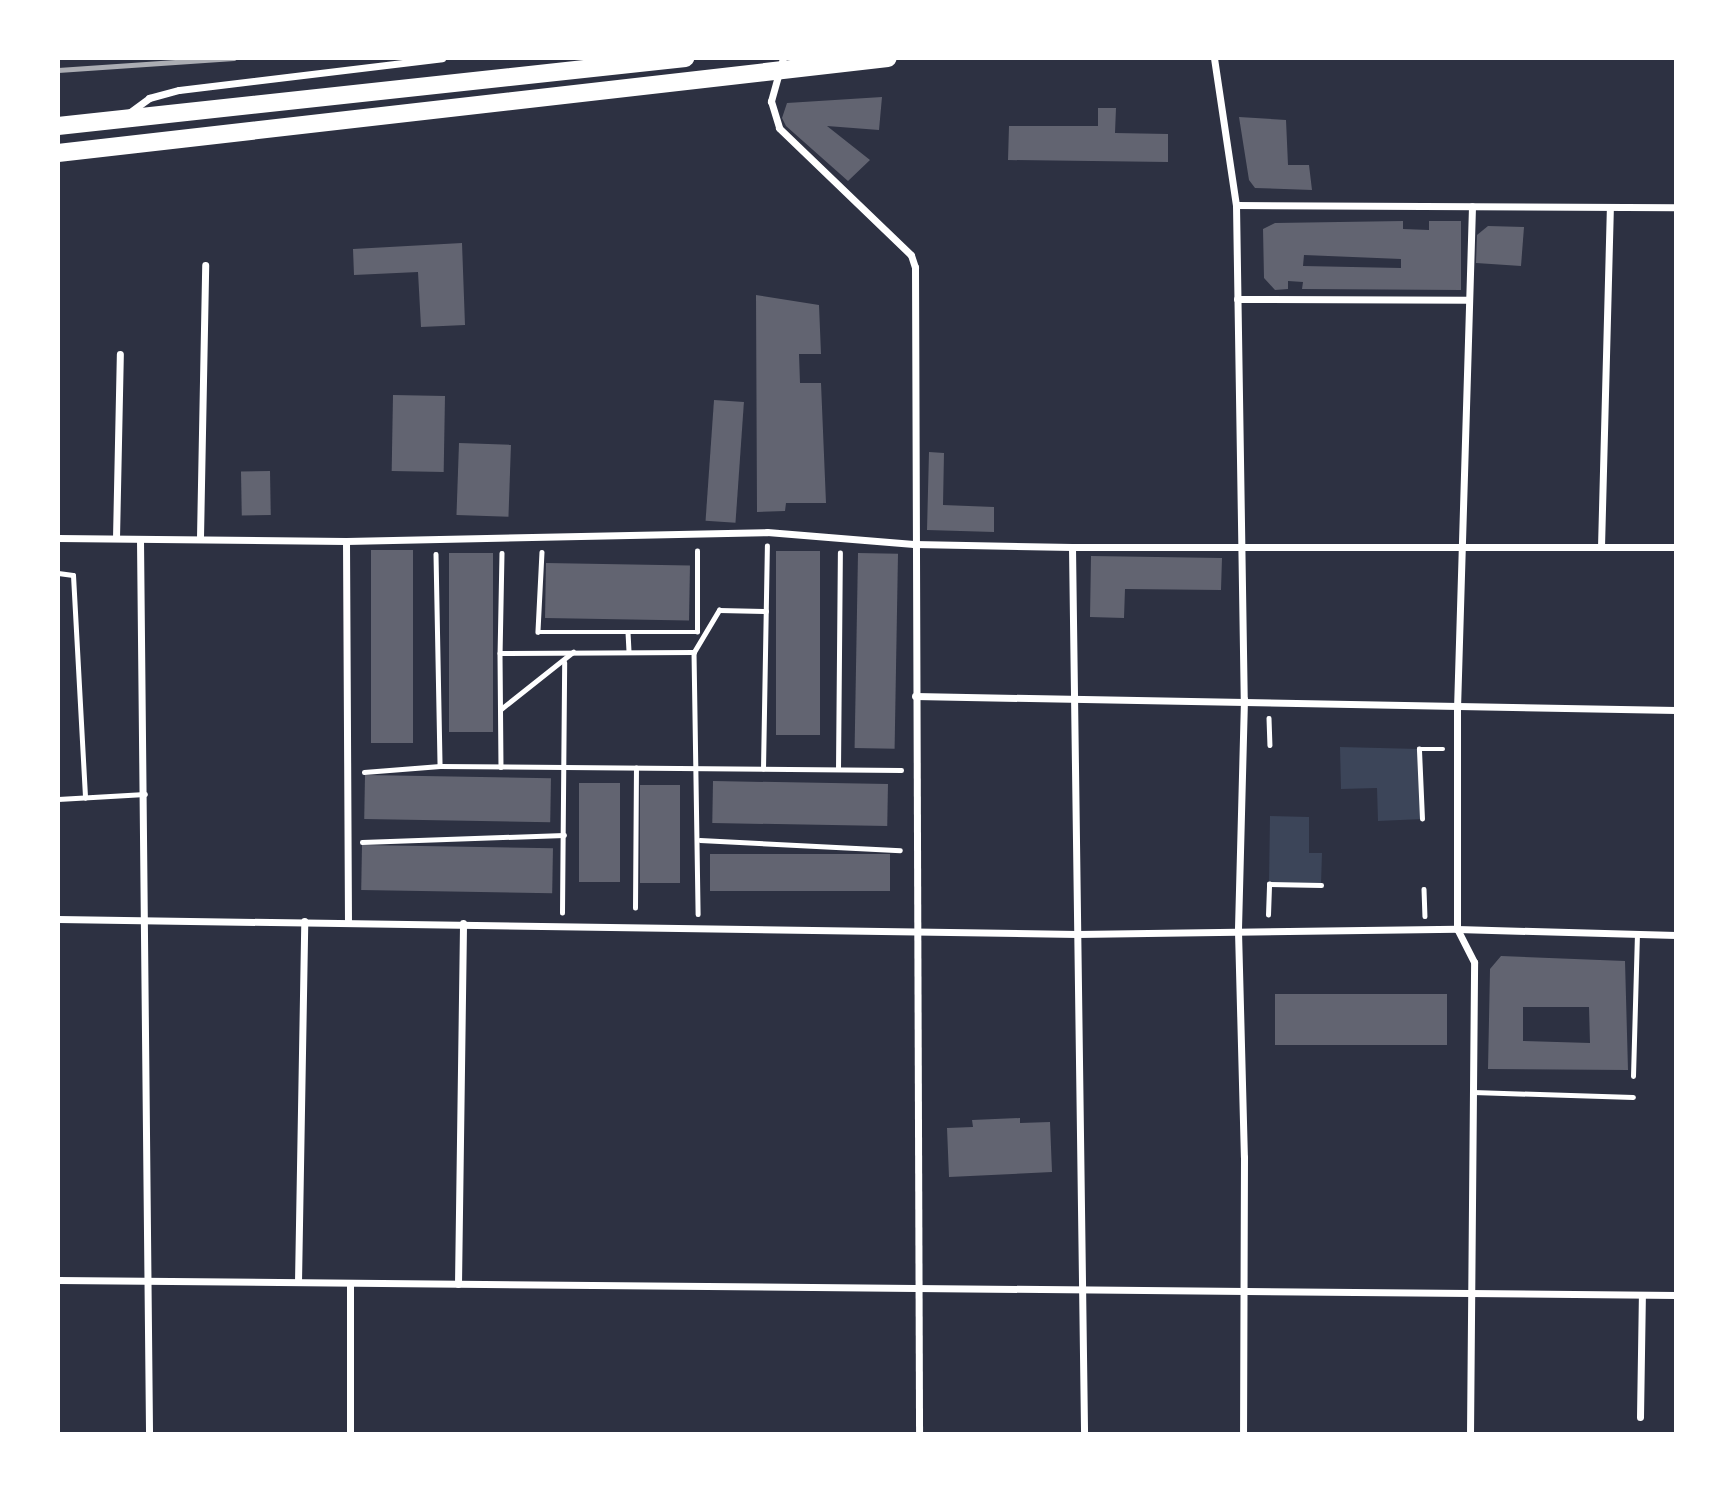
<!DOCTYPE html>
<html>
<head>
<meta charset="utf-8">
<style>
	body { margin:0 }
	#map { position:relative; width:1734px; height:1492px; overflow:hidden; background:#2d3142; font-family:Rubik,sans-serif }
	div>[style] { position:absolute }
	.green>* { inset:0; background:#3c4559 }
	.building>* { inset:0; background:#626471; transform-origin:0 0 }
	.path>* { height:4.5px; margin:-2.25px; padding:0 2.25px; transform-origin:2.25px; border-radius:2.25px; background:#fff }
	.service>* { height:5px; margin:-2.5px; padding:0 2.5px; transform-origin:2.5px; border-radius:2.5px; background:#fff }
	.minor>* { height:7px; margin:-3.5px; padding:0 3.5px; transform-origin:3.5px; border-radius:3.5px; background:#fff }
	.primary>* { height:18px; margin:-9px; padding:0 9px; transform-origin:9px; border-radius:9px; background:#fff }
	.rail>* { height:5px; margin:-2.5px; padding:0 2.5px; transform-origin:2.5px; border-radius:2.5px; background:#abadb3 }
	span { translate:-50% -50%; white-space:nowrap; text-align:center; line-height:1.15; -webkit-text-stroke:7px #fff; paint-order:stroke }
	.frame { position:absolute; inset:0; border:60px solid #fff; pointer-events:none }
</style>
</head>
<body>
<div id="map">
	<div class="green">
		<i style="clip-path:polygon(1340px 747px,1419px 749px,1422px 819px,1378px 821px,1377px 788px,1341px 789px)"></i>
		<i style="clip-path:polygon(1270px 816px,1309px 817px,1309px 853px,1322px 853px,1321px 885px,1269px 884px)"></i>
	</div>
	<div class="building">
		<i style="clip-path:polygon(882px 97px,879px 130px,827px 126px,870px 160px,848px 181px,786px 126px,782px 118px,787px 103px)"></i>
		<i style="clip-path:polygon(1098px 108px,1116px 108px,1115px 133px,1168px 134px,1168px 162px,1008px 160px,1009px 126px,1098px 126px)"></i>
		<i style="clip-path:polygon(1239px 117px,1286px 120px,1288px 165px,1309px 165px,1312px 190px,1255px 188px,1249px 180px)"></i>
		<i style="clip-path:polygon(evenodd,1403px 221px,1403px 229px,1429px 230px,1429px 221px,1461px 221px,1461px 290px,1302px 289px,1303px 282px,1288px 281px,1288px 289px,1275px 290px,1264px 278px,1263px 229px,1275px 223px,1403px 221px,1304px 255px,1401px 259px,1401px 268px,1303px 266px,1304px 255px)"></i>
		<i style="clip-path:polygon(1488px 226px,1524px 227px,1521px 266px,1476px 263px,1477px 235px)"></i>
		<i style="clip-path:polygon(462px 243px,465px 325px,421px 327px,418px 272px,354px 275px,353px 249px)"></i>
		<i style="clip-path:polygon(756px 295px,819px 305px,821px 354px,799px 354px,800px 383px,821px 383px,826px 503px,786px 503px,785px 511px,757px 512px)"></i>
		<i style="left:393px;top:395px;width:52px;height:76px;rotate:1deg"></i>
		<i style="left:714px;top:400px;width:30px;height:121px;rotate:4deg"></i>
		<i style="left:459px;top:443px;width:52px;height:72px;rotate:2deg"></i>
		<i style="clip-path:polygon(929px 452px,944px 453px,943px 505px,994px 507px,994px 532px,927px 530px)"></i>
		<i style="left:270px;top:471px;width:44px;height:29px;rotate:89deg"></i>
		<i style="left:371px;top:550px;width:42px;height:193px"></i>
		<i style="left:776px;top:551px;width:44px;height:184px"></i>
		<i style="left:449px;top:553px;width:44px;height:179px"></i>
		<i style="left:858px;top:553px;width:40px;height:195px;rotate:1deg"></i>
		<i style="clip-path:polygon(1091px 556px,1222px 558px,1221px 590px,1125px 589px,1124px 618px,1090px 617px)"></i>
		<i style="left:546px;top:563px;width:144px;height:55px;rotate:1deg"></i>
		<i style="left:365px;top:775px;width:186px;height:44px;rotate:1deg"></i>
		<i style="left:713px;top:781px;width:175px;height:42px;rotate:1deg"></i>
		<i style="left:579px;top:783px;width:41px;height:99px"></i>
		<i style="left:640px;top:785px;width:40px;height:98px"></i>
		<i style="left:362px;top:845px;width:191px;height:45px;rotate:1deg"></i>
		<i style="left:710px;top:854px;width:180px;height:37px"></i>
		<i style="clip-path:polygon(evenodd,1501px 956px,1625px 961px,1628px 1070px,1488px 1069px,1490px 969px,1501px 956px,1523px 1007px,1589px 1007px,1590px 1043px,1523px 1041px,1523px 1007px)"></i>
		<i style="left:1275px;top:994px;width:172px;height:51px"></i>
		<i style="clip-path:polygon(1020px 1118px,1020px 1123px,1050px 1122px,1052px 1172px,949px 1177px,947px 1128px,973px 1127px,972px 1120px)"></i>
	</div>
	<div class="path">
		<i style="left:542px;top:552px;width:80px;rotate:92.9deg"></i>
		<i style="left:538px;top:632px;width:159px"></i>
		<i style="left:697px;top:632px;width:81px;rotate:-90deg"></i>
		<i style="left:502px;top:553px;width:100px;rotate:91.1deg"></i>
		<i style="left:500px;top:653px;width:194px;rotate:-0.3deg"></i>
		<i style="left:694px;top:652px;width:49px;rotate:-59.2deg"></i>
		<i style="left:719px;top:610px;width:47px;rotate:1.2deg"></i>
		<i style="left:436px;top:554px;width:212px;rotate:88.9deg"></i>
		<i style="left:628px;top:632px;width:20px;rotate:87deg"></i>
		<i style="left:694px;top:652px;width:262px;rotate:89.1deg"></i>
		<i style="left:500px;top:653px;width:114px;rotate:89.5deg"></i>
		<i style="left:501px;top:709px;width:92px;rotate:-38.4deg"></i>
		<i style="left:1269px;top:718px;width:27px;rotate:88deg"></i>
		<i style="left:763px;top:769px;width:223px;rotate:-89deg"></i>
		<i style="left:838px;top:769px;width:216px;rotate:-89.5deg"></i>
		<i style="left:364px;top:772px;width:76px;rotate:-4.5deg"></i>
		<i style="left:440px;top:766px;width:461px;rotate:0.5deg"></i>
		<i style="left:1422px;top:819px;width:70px;rotate:-92.5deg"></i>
		<i style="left:1419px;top:749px;width:24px"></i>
		<i style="left:700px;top:840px;width:200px;rotate:2.9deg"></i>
		<i style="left:362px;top:842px;width:202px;rotate:-2deg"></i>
		<i style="left:1424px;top:889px;width:27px;rotate:88deg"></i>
		<i style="left:635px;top:908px;width:140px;rotate:-89.6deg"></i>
		<i style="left:562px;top:913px;width:250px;rotate:-89.5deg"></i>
		<i style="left:1268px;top:915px;width:31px;rotate:-88deg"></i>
		<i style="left:1269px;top:884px;width:52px;rotate:1.1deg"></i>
	</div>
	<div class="service">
		<i style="left:58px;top:573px;width:15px;rotate:8deg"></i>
		<i style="left:73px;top:575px;width:223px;rotate:86.9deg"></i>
		<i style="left:58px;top:799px;width:87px;rotate:-3.3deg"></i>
		<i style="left:1633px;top:1076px;width:142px;rotate:-88.4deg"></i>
		<i style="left:1473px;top:1092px;width:160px;rotate:1.8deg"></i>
	</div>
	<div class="minor">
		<i style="left:783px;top:58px;width:45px;rotate:105.6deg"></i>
		<i style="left:771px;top:101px;width:28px;rotate:73deg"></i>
		<i style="left:779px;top:128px;width:183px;rotate:43.9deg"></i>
		<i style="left:911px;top:255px;width:13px;rotate:72deg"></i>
		<i style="left:915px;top:267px;width:1167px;rotate:89.8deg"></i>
		<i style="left:1214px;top:58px;width:149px;rotate:81.5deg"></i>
		<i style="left:1236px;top:205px;width:494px;rotate:89.1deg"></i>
		<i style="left:1244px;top:699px;width:232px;rotate:91.5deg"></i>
		<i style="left:1238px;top:931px;width:226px;rotate:88.5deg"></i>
		<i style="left:1244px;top:1157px;width:277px;rotate:90.2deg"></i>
		<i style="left:126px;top:115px;width:29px;rotate:-36deg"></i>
		<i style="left:149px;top:98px;width:31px;rotate:-15deg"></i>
		<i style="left:179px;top:90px;width:265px;rotate:-6.9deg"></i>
		<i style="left:1236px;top:205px;width:440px;rotate:0.3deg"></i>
		<i style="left:1237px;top:299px;width:232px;rotate:0.2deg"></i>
		<i style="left:200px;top:537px;width:272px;rotate:-88.9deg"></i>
		<i style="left:58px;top:538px;width:288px;rotate:0.6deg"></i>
		<i style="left:346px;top:541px;width:421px;rotate:-1.2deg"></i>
		<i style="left:767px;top:532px;width:147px;rotate:4.7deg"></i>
		<i style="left:914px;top:544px;width:158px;rotate:1.1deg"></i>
		<i style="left:1072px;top:547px;width:604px"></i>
		<i style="left:116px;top:538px;width:184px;rotate:-88.8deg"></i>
		<i style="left:140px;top:540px;width:894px;rotate:89.42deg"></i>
		<i style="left:346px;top:541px;width:380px;rotate:89.7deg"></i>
		<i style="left:1072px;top:547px;width:887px;rotate:89.22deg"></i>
		<i style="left:1601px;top:547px;width:340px;rotate:-88.5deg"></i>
		<i style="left:915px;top:696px;width:761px;rotate:1.05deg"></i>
		<i style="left:58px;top:919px;width:1019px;rotate:0.84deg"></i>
		<i style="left:1077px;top:934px;width:380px;rotate:-0.8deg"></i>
		<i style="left:1457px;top:929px;width:219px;rotate:1.6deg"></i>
		<i style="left:58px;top:1280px;width:1618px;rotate:0.53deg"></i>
		<i style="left:298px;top:1282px;width:361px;rotate:-89deg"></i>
		<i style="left:350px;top:1283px;width:151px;rotate:90deg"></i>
		<i style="left:458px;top:1284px;width:361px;rotate:-89.2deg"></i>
		<i style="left:1640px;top:1417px;width:122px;rotate:-89.1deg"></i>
		<i style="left:1470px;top:1434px;width:472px;rotate:-89.5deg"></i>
		<i style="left:1474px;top:962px;width:37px;rotate:-117deg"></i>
		<i style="left:1457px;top:929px;width:220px;rotate:-90deg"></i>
		<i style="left:1457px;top:709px;width:503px;rotate:-88.29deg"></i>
	</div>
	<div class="primary">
		<i style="left:58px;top:126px;width:631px;rotate:-6.19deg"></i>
		<i style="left:58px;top:153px;width:835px;rotate:-6.53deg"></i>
	</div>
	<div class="rail">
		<i style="left:58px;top:70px;width:176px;rotate:-3.9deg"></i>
	</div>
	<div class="frame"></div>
</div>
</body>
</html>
